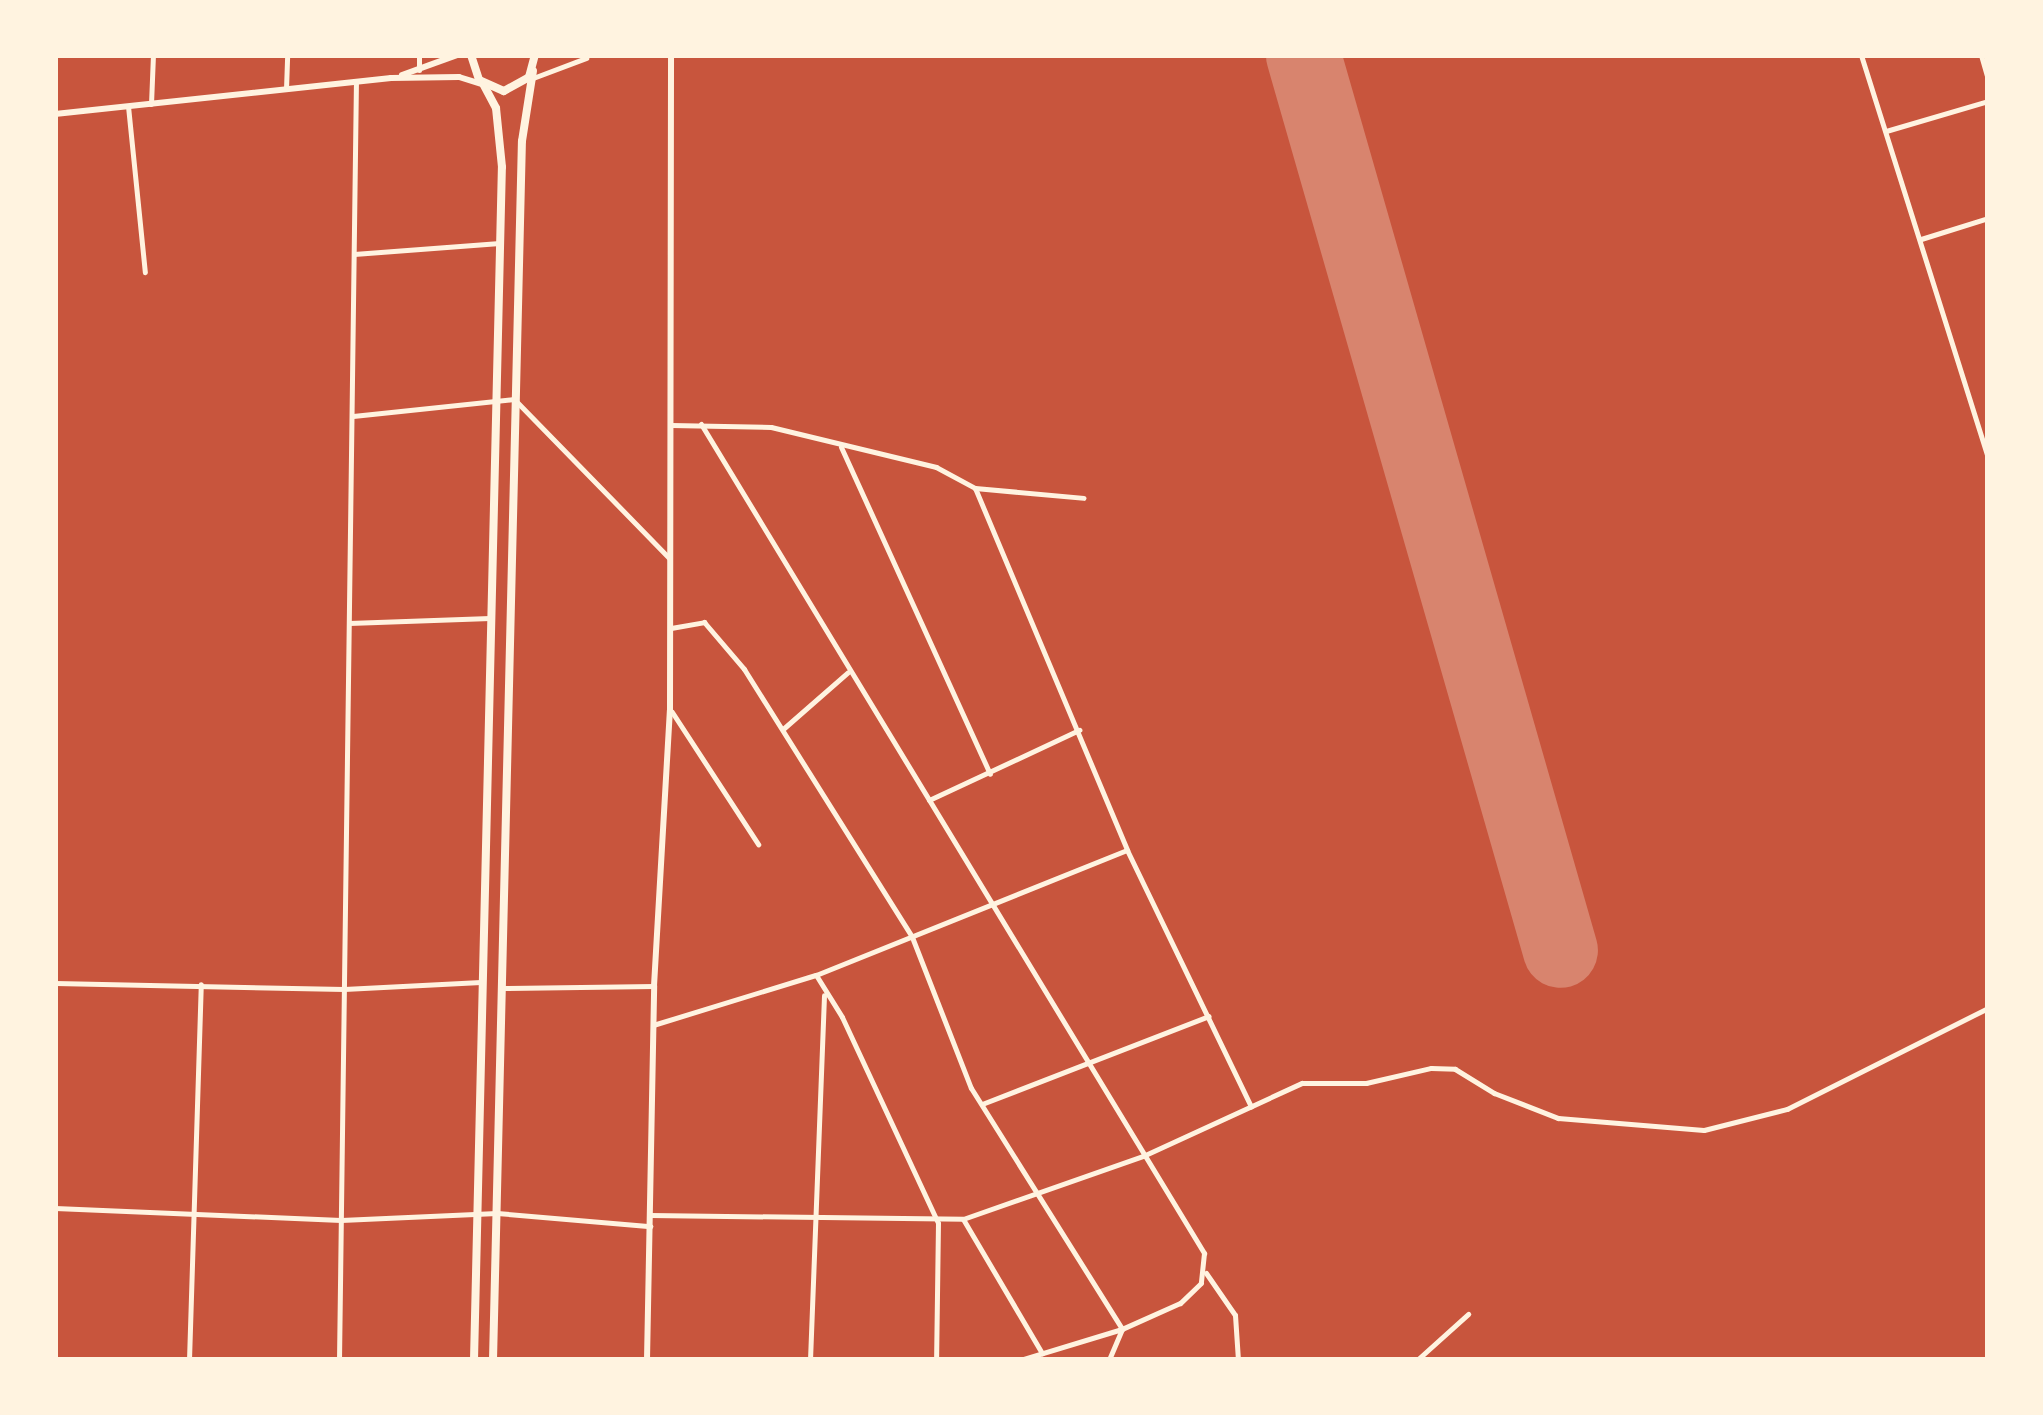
<!DOCTYPE html>
<html>
<head>
<meta charset="utf-8">
<style>
	body { margin:0 }
	#map { position:relative; width:2043px; height:1415px; overflow:hidden; background:#c8553d; font-family:Poppins,sans-serif }
	div>[style] { position:absolute }
	.runway>* { height:75px; margin:-37.5px; padding:0 37.5px; transform-origin:37.5px; border-radius:37.5px; background:#d8846e }
	.minor>* { height:5px; margin:-2.5px; padding:0 2.5px; transform-origin:2.5px; border-radius:2.5px; background:#fff3e0 }
	.tertiary>* { height:6px; margin:-3px; padding:0 3px; transform-origin:3px; border-radius:3px; background:#fff3e0 }
	.primary>* { height:8px; margin:-4px; padding:0 4px; transform-origin:4px; border-radius:4px; background:#fff3e0 }
	span { translate:-50% -50%; white-space:nowrap; text-align:center; line-height:1.15; -webkit-text-stroke:8px #fff3e0; paint-order:stroke }
	.frame { position:absolute; inset:0; border:58px solid #fff3e0; pointer-events:none }
</style>
</head>
<body>
<div id="map">
	<div class="runway">
		<i style="left:1303px;top:55px;width:931px;rotate:73.98deg"></i>
	</div>
	<div class="minor">
		<i style="left:570px;top:55px;width:66px"></i>
		<i style="left:680px;top:55px;width:39px"></i>
		<i style="left:1861px;top:55px;width:423px;rotate:72.5deg"></i>
		<i style="left:1981px;top:55px;width:25px;rotate:74deg"></i>
		<i style="left:419px;top:70px;width:15px;rotate:-90deg"></i>
		<i style="left:533px;top:78px;width:57px;rotate:-20.7deg"></i>
		<i style="left:286px;top:89px;width:34px;rotate:-88deg"></i>
		<i style="left:151px;top:104px;width:49px;rotate:-87.7deg"></i>
		<i style="left:128px;top:106px;width:167px;rotate:84.2deg"></i>
		<i style="left:1886px;top:131px;width:106px;rotate:-16.4deg"></i>
		<i style="left:1921px;top:239px;width:70px;rotate:-17.4deg"></i>
		<i style="left:354px;top:254px;width:146px;rotate:-4.3deg"></i>
		<i style="left:353px;top:416px;width:162px;rotate:-6deg"></i>
		<i style="left:514px;top:399px;width:222px;rotate:45.7deg"></i>
		<i style="left:701px;top:424px;width:970px;rotate:58.75deg"></i>
		<i style="left:1204px;top:1253px;width:30px;rotate:96deg"></i>
		<i style="left:1201px;top:1283px;width:29px;rotate:136deg"></i>
		<i style="left:1180px;top:1303px;width:64px;rotate:155.9deg"></i>
		<i style="left:1122px;top:1329px;width:107px;rotate:163.1deg"></i>
		<i style="left:671px;top:425px;width:100px;rotate:1.1deg"></i>
		<i style="left:771px;top:427px;width:170px;rotate:13.6deg"></i>
		<i style="left:936px;top:467px;width:44px;rotate:28.3deg"></i>
		<i style="left:975px;top:488px;width:109px;rotate:5.2deg"></i>
		<i style="left:841px;top:447px;width:359px;rotate:65.5deg"></i>
		<i style="left:975px;top:488px;width:393px;rotate:67.2deg"></i>
		<i style="left:1127px;top:850px;width:285px;rotate:64.2deg"></i>
		<i style="left:349px;top:623px;width:141px;rotate:-2deg"></i>
		<i style="left:671px;top:628px;width:34px;rotate:-10deg"></i>
		<i style="left:704px;top:622px;width:62px;rotate:49.6deg"></i>
		<i style="left:744px;top:669px;width:316px;rotate:57.9deg"></i>
		<i style="left:912px;top:937px;width:162px;rotate:68.7deg"></i>
		<i style="left:971px;top:1088px;width:284px;rotate:57.9deg"></i>
		<i style="left:1122px;top:1329px;width:34px;rotate:113deg"></i>
		<i style="left:672px;top:712px;width:158px;rotate:56.9deg"></i>
		<i style="left:783px;top:729px;width:86px;rotate:-41.2deg"></i>
		<i style="left:929px;top:800px;width:166px;rotate:-25deg"></i>
		<i style="left:816px;top:975px;width:49px;rotate:58.2deg"></i>
		<i style="left:842px;top:1017px;width:227px;rotate:65deg"></i>
		<i style="left:938px;top:1223px;width:137px;rotate:90.8deg"></i>
		<i style="left:55px;top:983px;width:289px;rotate:1.2deg"></i>
		<i style="left:344px;top:989px;width:137px;rotate:-2.9deg"></i>
		<i style="left:502px;top:988px;width:152px;rotate:-0.8deg"></i>
		<i style="left:653px;top:1025px;width:170px;rotate:-17.1deg"></i>
		<i style="left:816px;top:975px;width:335px;rotate:-21.9deg"></i>
		<i style="left:982px;top:1104px;width:243px;rotate:-21.2deg"></i>
		<i style="left:55px;top:1208px;width:286px;rotate:2.4deg"></i>
		<i style="left:341px;top:1220px;width:156px;rotate:-2.6deg"></i>
		<i style="left:497px;top:1213px;width:154px;rotate:4.9deg"></i>
		<i style="left:650px;top:1215px;width:313px;rotate:0.7deg"></i>
		<i style="left:963px;top:1219px;width:191px;rotate:-19.3deg"></i>
		<i style="left:1143px;top:1156px;width:175px;rotate:-24.7deg"></i>
		<i style="left:1302px;top:1083px;width:64px"></i>
		<i style="left:1366px;top:1083px;width:67px;rotate:-13deg"></i>
		<i style="left:1431px;top:1068px;width:24px;rotate:2deg"></i>
		<i style="left:1455px;top:1069px;width:46px;rotate:31.6deg"></i>
		<i style="left:1494px;top:1093px;width:69px;rotate:21.3deg"></i>
		<i style="left:1558px;top:1118px;width:146px;rotate:4.7deg"></i>
		<i style="left:1704px;top:1130px;width:86px;rotate:-14.2deg"></i>
		<i style="left:1787px;top:1109px;width:225px;rotate:-26.7deg"></i>
		<i style="left:963px;top:1219px;width:156px;rotate:59.5deg"></i>
		<i style="left:1206px;top:1273px;width:51px;rotate:55.4deg"></i>
		<i style="left:1235px;top:1315px;width:45px;rotate:86.2deg"></i>
		<i style="left:189px;top:1360px;width:376px;rotate:-88.2deg"></i>
		<i style="left:339px;top:1360px;width:1278px;rotate:-89.24deg"></i>
		<i style="left:810px;top:1360px;width:365px;rotate:-87.8deg"></i>
		<i style="left:1417px;top:1360px;width:69px;rotate:-42deg"></i>
	</div>
	<div class="tertiary">
		<i style="left:402px;top:75px;width:59px;rotate:-20deg"></i>
		<i style="left:55px;top:114px;width:338px;rotate:-6.1deg"></i>
		<i style="left:391px;top:78px;width:68px;rotate:-0.8deg"></i>
		<i style="left:459px;top:77px;width:24px;rotate:17deg"></i>
		<i style="left:647px;top:1360px;width:374px;rotate:-88.9deg"></i>
		<i style="left:654px;top:986px;width:276px;rotate:-86.7deg"></i>
		<i style="left:670px;top:710px;width:655px;rotate:-89.91deg"></i>
	</div>
	<div class="primary">
		<i style="left:471px;top:55px;width:26px;rotate:72deg"></i>
		<i style="left:479px;top:80px;width:27px;rotate:24deg"></i>
		<i style="left:504px;top:91px;width:29px;rotate:-29deg"></i>
		<i style="left:529px;top:77px;width:23px;rotate:-75deg"></i>
		<i style="left:474px;top:1360px;width:1193px;rotate:-88.66deg"></i>
		<i style="left:502px;top:167px;width:59px;rotate:-95.8deg"></i>
		<i style="left:496px;top:108px;width:26px;rotate:-118deg"></i>
		<i style="left:493px;top:1360px;width:1219px;rotate:-88.64deg"></i>
		<i style="left:522px;top:141px;width:71px;rotate:-81.1deg"></i>
	</div>
	<div class="frame"></div>
</div>
</body>
</html>
